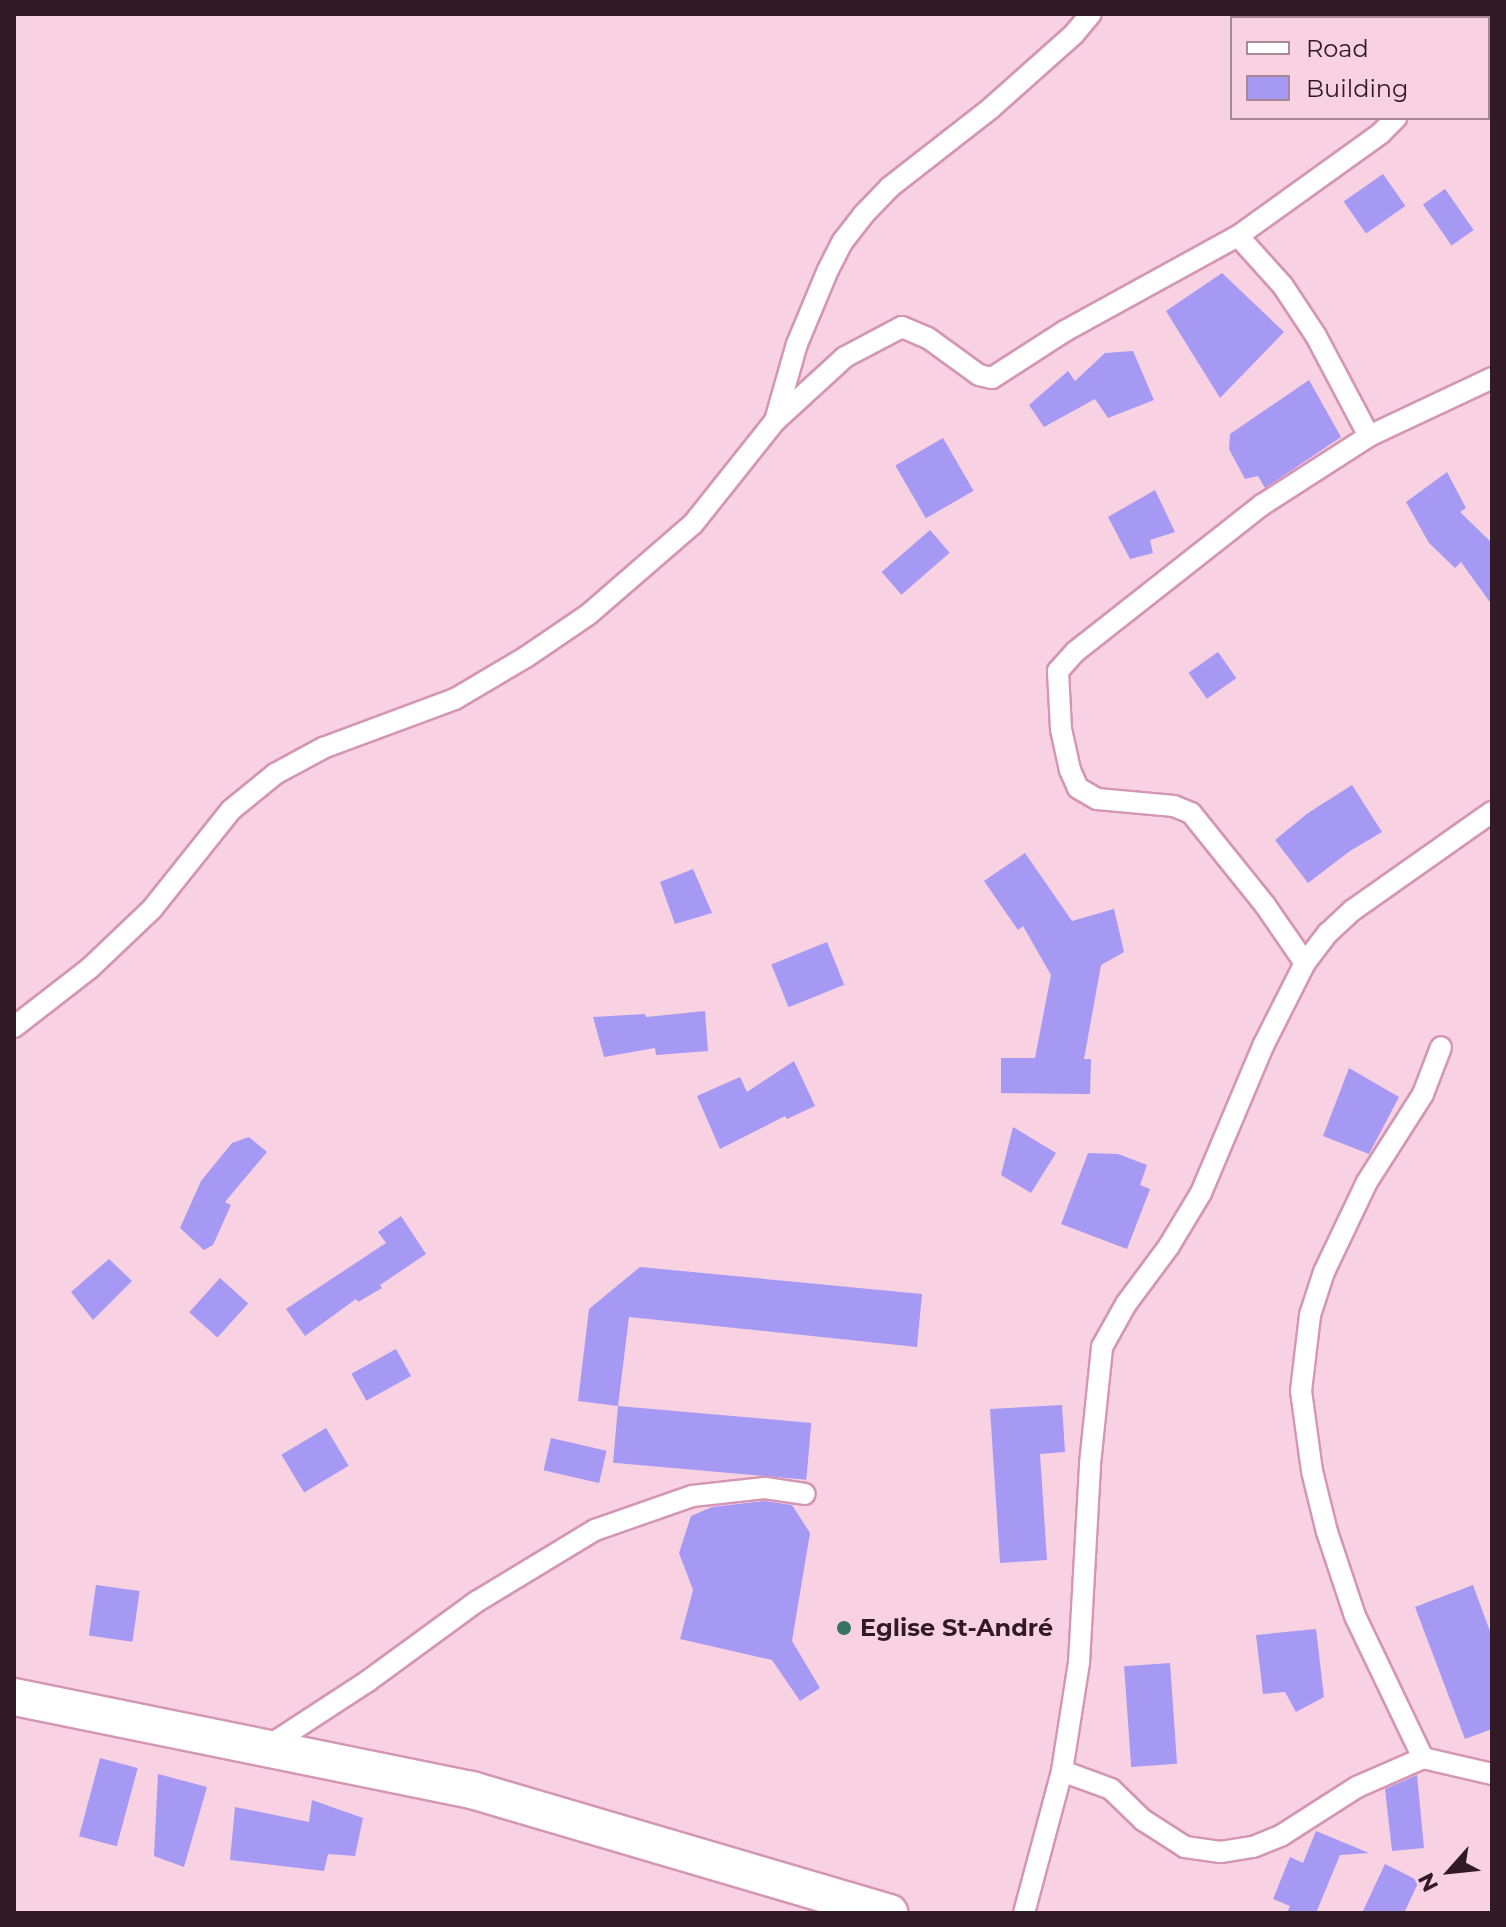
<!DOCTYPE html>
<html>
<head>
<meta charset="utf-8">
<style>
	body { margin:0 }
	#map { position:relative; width:1506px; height:1927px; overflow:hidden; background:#f8d1e2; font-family:Montserrat,sans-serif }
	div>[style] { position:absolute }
	.building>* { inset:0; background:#a699f4; transform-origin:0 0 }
	.roads { filter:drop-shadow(2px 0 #d496b3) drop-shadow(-2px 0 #d496b3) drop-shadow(0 2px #d496b3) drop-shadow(0 -2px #d496b3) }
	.street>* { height:20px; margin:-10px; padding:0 10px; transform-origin:10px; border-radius:10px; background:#fff }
	.highway>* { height:36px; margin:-18px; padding:0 18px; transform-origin:18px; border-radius:18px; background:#fff }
	.dots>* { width:22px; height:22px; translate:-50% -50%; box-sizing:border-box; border:4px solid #f8d1e2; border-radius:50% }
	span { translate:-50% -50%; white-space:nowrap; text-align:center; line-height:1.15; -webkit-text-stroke:6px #f8d1e2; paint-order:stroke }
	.poi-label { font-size:24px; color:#311925; font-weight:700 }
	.left { translate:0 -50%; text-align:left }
	.frame { position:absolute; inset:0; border:16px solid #311925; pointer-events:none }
	.legend { position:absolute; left:1230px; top:16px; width:260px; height:104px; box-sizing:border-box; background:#f8d1e2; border:2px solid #a88796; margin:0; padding:10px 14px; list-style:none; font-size:24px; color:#311925 }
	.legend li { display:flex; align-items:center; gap:16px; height:40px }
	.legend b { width:40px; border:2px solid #a88796 }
	.north { position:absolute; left:1410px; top:1831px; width:80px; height:80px; -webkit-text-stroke:6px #f8d1e2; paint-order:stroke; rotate:243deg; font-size:22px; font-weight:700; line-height:32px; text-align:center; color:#311925 }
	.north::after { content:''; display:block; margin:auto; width:28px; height:36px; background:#311925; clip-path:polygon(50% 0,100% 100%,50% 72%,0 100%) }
</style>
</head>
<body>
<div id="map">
	<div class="building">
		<i style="left:1383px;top:174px;width:39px;height:48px;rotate:55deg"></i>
		<i style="left:1445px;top:189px;width:50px;height:27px;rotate:55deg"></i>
		<i style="clip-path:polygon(1222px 273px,1284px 332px,1220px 398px,1166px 311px)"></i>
		<i style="clip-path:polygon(1133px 351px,1154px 400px,1108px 418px,1095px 399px,1044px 427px,1029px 405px,1068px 371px,1075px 381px,1105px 353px)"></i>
		<i style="clip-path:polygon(1309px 380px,1341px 437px,1265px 488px,1258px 476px,1245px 479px,1229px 449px,1230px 434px)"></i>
		<i style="left:943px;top:438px;width:61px;height:55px;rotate:60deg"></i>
		<i style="clip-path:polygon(1447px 472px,1466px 508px,1460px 512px,1492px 543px,1492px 605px,1461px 562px,1455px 568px,1429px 543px,1406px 502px)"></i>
		<i style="clip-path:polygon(1155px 490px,1175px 532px,1150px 540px,1153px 553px,1130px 559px,1108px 517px)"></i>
		<i style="left:930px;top:530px;width:30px;height:64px;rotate:49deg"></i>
		<i style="left:1218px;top:652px;width:32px;height:36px;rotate:55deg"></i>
		<i style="clip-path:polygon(1352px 785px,1382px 832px,1350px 851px,1308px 883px,1275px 840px,1308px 813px)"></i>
		<i style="clip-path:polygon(1025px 853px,1072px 921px,1114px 909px,1124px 952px,1101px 965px,1084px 1059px,1091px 1059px,1090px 1094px,1001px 1093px,1001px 1058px,1035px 1058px,1051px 975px,1023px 926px,1018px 930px,984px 881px)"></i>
		<i style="clip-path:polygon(693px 869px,712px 913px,675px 924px,660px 882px)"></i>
		<i style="left:827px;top:942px;width:46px;height:60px;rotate:68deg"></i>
		<i style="clip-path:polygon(705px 1011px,708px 1051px,656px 1055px,655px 1048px,604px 1057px,593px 1017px,645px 1014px,646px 1017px)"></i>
		<i style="clip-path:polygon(794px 1061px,815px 1106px,787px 1119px,785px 1116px,720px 1149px,697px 1096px,740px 1077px,747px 1092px)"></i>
		<i style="clip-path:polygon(1349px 1068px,1399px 1097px,1369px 1154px,1323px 1136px)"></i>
		<i style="clip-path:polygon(1013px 1127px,1056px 1153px,1031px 1193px,1001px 1175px)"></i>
		<i style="clip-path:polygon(249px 1137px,267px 1152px,225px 1202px,231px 1205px,213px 1245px,204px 1250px,180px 1228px,201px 1181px,232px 1143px)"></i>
		<i style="clip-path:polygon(1088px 1153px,1118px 1154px,1147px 1165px,1140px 1185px,1150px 1189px,1127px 1249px,1061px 1224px)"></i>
		<i style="clip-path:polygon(401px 1216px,426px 1254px,380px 1285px,382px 1288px,358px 1302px,356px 1299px,305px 1336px,286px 1309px,386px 1243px,378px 1232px)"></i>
		<i style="clip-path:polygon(109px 1259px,132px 1281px,93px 1320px,71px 1292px)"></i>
		<i style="clip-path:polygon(640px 1267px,922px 1294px,917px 1347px,629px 1317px,618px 1406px,578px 1401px,589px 1309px)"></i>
		<i style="left:220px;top:1278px;width:38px;height:46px;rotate:42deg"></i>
		<i style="left:396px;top:1349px;width:31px;height:51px;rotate:61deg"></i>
		<i style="clip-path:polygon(1062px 1405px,1065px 1452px,1040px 1454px,1047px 1560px,1000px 1563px,990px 1409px)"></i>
		<i style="left:618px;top:1406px;width:194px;height:57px;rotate:5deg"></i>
		<i style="left:326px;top:1428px;width:44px;height:52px;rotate:59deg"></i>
		<i style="left:551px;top:1438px;width:57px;height:33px;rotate:13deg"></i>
		<i style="clip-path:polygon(765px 1501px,792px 1505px,810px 1533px,792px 1641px,820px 1688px,800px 1701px,772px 1660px,680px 1639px,693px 1590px,679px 1553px,691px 1516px,712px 1507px)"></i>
		<i style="left:96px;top:1585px;width:44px;height:51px;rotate:8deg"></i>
		<i style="clip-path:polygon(1473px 1585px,1492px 1637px,1492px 1729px,1465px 1739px,1415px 1607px)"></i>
		<i style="clip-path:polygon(1316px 1629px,1324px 1697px,1296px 1712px,1285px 1692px,1263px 1694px,1256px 1635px)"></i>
		<i style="left:1170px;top:1663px;width:101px;height:46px;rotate:86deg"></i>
		<i style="left:100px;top:1758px;width:39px;height:81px;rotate:15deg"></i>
		<i style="clip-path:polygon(158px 1774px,207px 1787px,184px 1867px,154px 1856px)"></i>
		<i style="clip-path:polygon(1417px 1775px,1424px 1848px,1392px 1851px,1385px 1789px)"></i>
		<i style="clip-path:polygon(312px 1800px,363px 1818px,355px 1856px,328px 1854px,324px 1871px,230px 1860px,235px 1807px,309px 1822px)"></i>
		<i style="clip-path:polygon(1316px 1831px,1369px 1853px,1340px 1855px,1316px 1913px,1287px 1913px,1290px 1906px,1273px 1899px,1290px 1857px,1303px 1863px)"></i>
		<i style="clip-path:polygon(1385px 1864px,1419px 1881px,1404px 1913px,1362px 1913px)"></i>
	</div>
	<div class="roads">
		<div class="street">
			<i style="left:1419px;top:14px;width:4px;rotate:63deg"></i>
			<i style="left:1488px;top:22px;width:5px;rotate:-37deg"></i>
			<i style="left:1238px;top:236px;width:67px;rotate:48deg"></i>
			<i style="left:1283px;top:286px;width:60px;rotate:56.6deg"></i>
			<i style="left:1316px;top:336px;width:113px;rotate:62.1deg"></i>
			<i style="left:775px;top:421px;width:95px;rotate:-42.4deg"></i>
			<i style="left:845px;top:357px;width:64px;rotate:-27.8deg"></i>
			<i style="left:902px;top:327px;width:28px;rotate:23deg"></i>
			<i style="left:928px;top:338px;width:63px;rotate:36deg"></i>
			<i style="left:979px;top:375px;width:13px;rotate:13deg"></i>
			<i style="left:992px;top:378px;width:87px;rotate:-32.8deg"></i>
			<i style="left:1065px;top:331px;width:197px;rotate:-28.8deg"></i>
			<i style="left:1238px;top:236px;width:175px;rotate:-35.7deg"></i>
			<i style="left:1380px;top:134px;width:23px;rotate:-45deg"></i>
			<i style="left:1305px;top:963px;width:70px;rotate:-124.6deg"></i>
			<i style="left:1265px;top:905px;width:118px;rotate:-128.8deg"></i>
			<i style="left:1191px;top:813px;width:18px;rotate:-158deg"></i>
			<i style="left:1174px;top:806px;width:77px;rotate:-174.8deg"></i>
			<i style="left:1097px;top:799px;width:22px;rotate:-150deg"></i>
			<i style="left:1078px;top:788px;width:20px;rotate:-114deg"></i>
			<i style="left:1070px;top:770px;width:42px;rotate:-102.4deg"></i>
			<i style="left:1061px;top:729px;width:58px;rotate:-93deg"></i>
			<i style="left:1058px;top:671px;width:25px;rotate:-48deg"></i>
			<i style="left:1075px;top:652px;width:238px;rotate:-38.2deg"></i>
			<i style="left:1262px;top:505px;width:127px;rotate:-32.8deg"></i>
			<i style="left:1369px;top:436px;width:136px;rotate:-25.2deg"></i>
			<i style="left:14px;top:1027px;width:96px;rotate:-37.8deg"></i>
			<i style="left:90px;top:968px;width:86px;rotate:-43.6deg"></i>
			<i style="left:152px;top:909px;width:127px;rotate:-51.4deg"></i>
			<i style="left:231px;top:810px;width:57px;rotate:-39.3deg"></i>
			<i style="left:275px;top:774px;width:55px;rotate:-28.4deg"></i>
			<i style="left:323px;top:748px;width:141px;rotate:-20.4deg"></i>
			<i style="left:455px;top:699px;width:82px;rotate:-30.6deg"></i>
			<i style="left:526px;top:657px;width:76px;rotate:-34.3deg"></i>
			<i style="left:589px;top:614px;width:138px;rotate:-40.9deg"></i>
			<i style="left:693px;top:524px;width:132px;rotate:-51.5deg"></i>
			<i style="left:775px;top:421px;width:80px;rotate:-74.1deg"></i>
			<i style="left:797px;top:344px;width:80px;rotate:-67.3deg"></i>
			<i style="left:828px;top:270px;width:33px;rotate:-63deg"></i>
			<i style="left:843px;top:241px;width:33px;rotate:-52deg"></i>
			<i style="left:863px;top:215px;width:39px;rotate:-46deg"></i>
			<i style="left:890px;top:187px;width:128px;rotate:-38deg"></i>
			<i style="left:991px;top:108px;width:111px;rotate:-41.7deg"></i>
			<i style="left:1074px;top:34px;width:26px;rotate:-50deg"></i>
			<i style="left:267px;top:1747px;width:121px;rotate:-33.2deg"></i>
			<i style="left:368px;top:1681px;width:134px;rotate:-36.2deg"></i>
			<i style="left:476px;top:1602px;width:139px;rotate:-31.2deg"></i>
			<i style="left:595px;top:1530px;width:103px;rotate:-19.3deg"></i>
			<i style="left:692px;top:1496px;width:73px;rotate:-6.3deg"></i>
			<i style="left:765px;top:1488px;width:40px;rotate:8.5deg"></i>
			<i style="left:1423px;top:1758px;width:157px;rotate:-115.6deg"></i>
			<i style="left:1355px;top:1616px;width:89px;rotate:-108.4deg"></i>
			<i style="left:1327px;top:1532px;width:63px;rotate:-103.8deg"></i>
			<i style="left:1312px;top:1471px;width:81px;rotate:-97.8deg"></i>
			<i style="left:1301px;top:1391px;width:77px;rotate:-83.2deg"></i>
			<i style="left:1310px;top:1315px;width:45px;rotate:-72deg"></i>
			<i style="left:1324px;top:1272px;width:100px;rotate:-64.5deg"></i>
			<i style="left:1367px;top:1182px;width:104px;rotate:-57.5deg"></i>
			<i style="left:1423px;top:1094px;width:50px;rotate:-69deg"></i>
			<i style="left:1062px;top:1771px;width:52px;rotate:20.2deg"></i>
			<i style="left:1111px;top:1789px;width:45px;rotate:44.1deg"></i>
			<i style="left:1143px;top:1820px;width:50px;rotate:32.7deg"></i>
			<i style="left:1185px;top:1847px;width:36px;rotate:8deg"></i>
			<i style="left:1221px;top:1852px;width:32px;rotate:-9deg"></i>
			<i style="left:1253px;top:1847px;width:31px;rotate:-22deg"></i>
			<i style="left:1282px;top:1835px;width:89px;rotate:-32.6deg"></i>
			<i style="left:1357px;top:1787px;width:72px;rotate:-23.7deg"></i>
			<i style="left:1423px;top:1758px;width:71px;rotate:13.1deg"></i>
			<i style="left:1024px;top:1913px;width:147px;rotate:-75deg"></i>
			<i style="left:1062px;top:1771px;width:109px;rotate:-81.1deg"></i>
			<i style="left:1079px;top:1663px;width:199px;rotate:-86.8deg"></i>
			<i style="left:1090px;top:1464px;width:118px;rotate:-84.1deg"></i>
			<i style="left:1102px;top:1347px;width:49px;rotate:-60.8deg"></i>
			<i style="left:1126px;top:1304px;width:72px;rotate:-53.4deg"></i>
			<i style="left:1169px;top:1246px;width:62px;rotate:-58.9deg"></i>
			<i style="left:1201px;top:1193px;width:160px;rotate:-67.1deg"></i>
			<i style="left:1263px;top:1046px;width:93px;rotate:-63.2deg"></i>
			<i style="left:1305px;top:963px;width:38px;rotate:-53deg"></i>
			<i style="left:1328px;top:933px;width:34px;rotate:-43deg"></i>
			<i style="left:1353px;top:910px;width:170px;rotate:-35.2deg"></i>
		</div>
		<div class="highway">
			<i style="left:14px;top:1697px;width:467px;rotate:11.5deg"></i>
			<i style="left:472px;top:1790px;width:435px;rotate:16.4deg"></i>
		</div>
	</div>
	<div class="dots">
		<i style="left:844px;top:1628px;background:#377460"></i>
	</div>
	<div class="poi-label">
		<span class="left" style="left:860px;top:1628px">Eglise St-André</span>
	</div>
	<div class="frame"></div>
	<ul class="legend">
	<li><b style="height:10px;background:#fff"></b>Road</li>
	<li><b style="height:22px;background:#a699f4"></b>Building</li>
	</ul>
	<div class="north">N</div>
</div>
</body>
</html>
